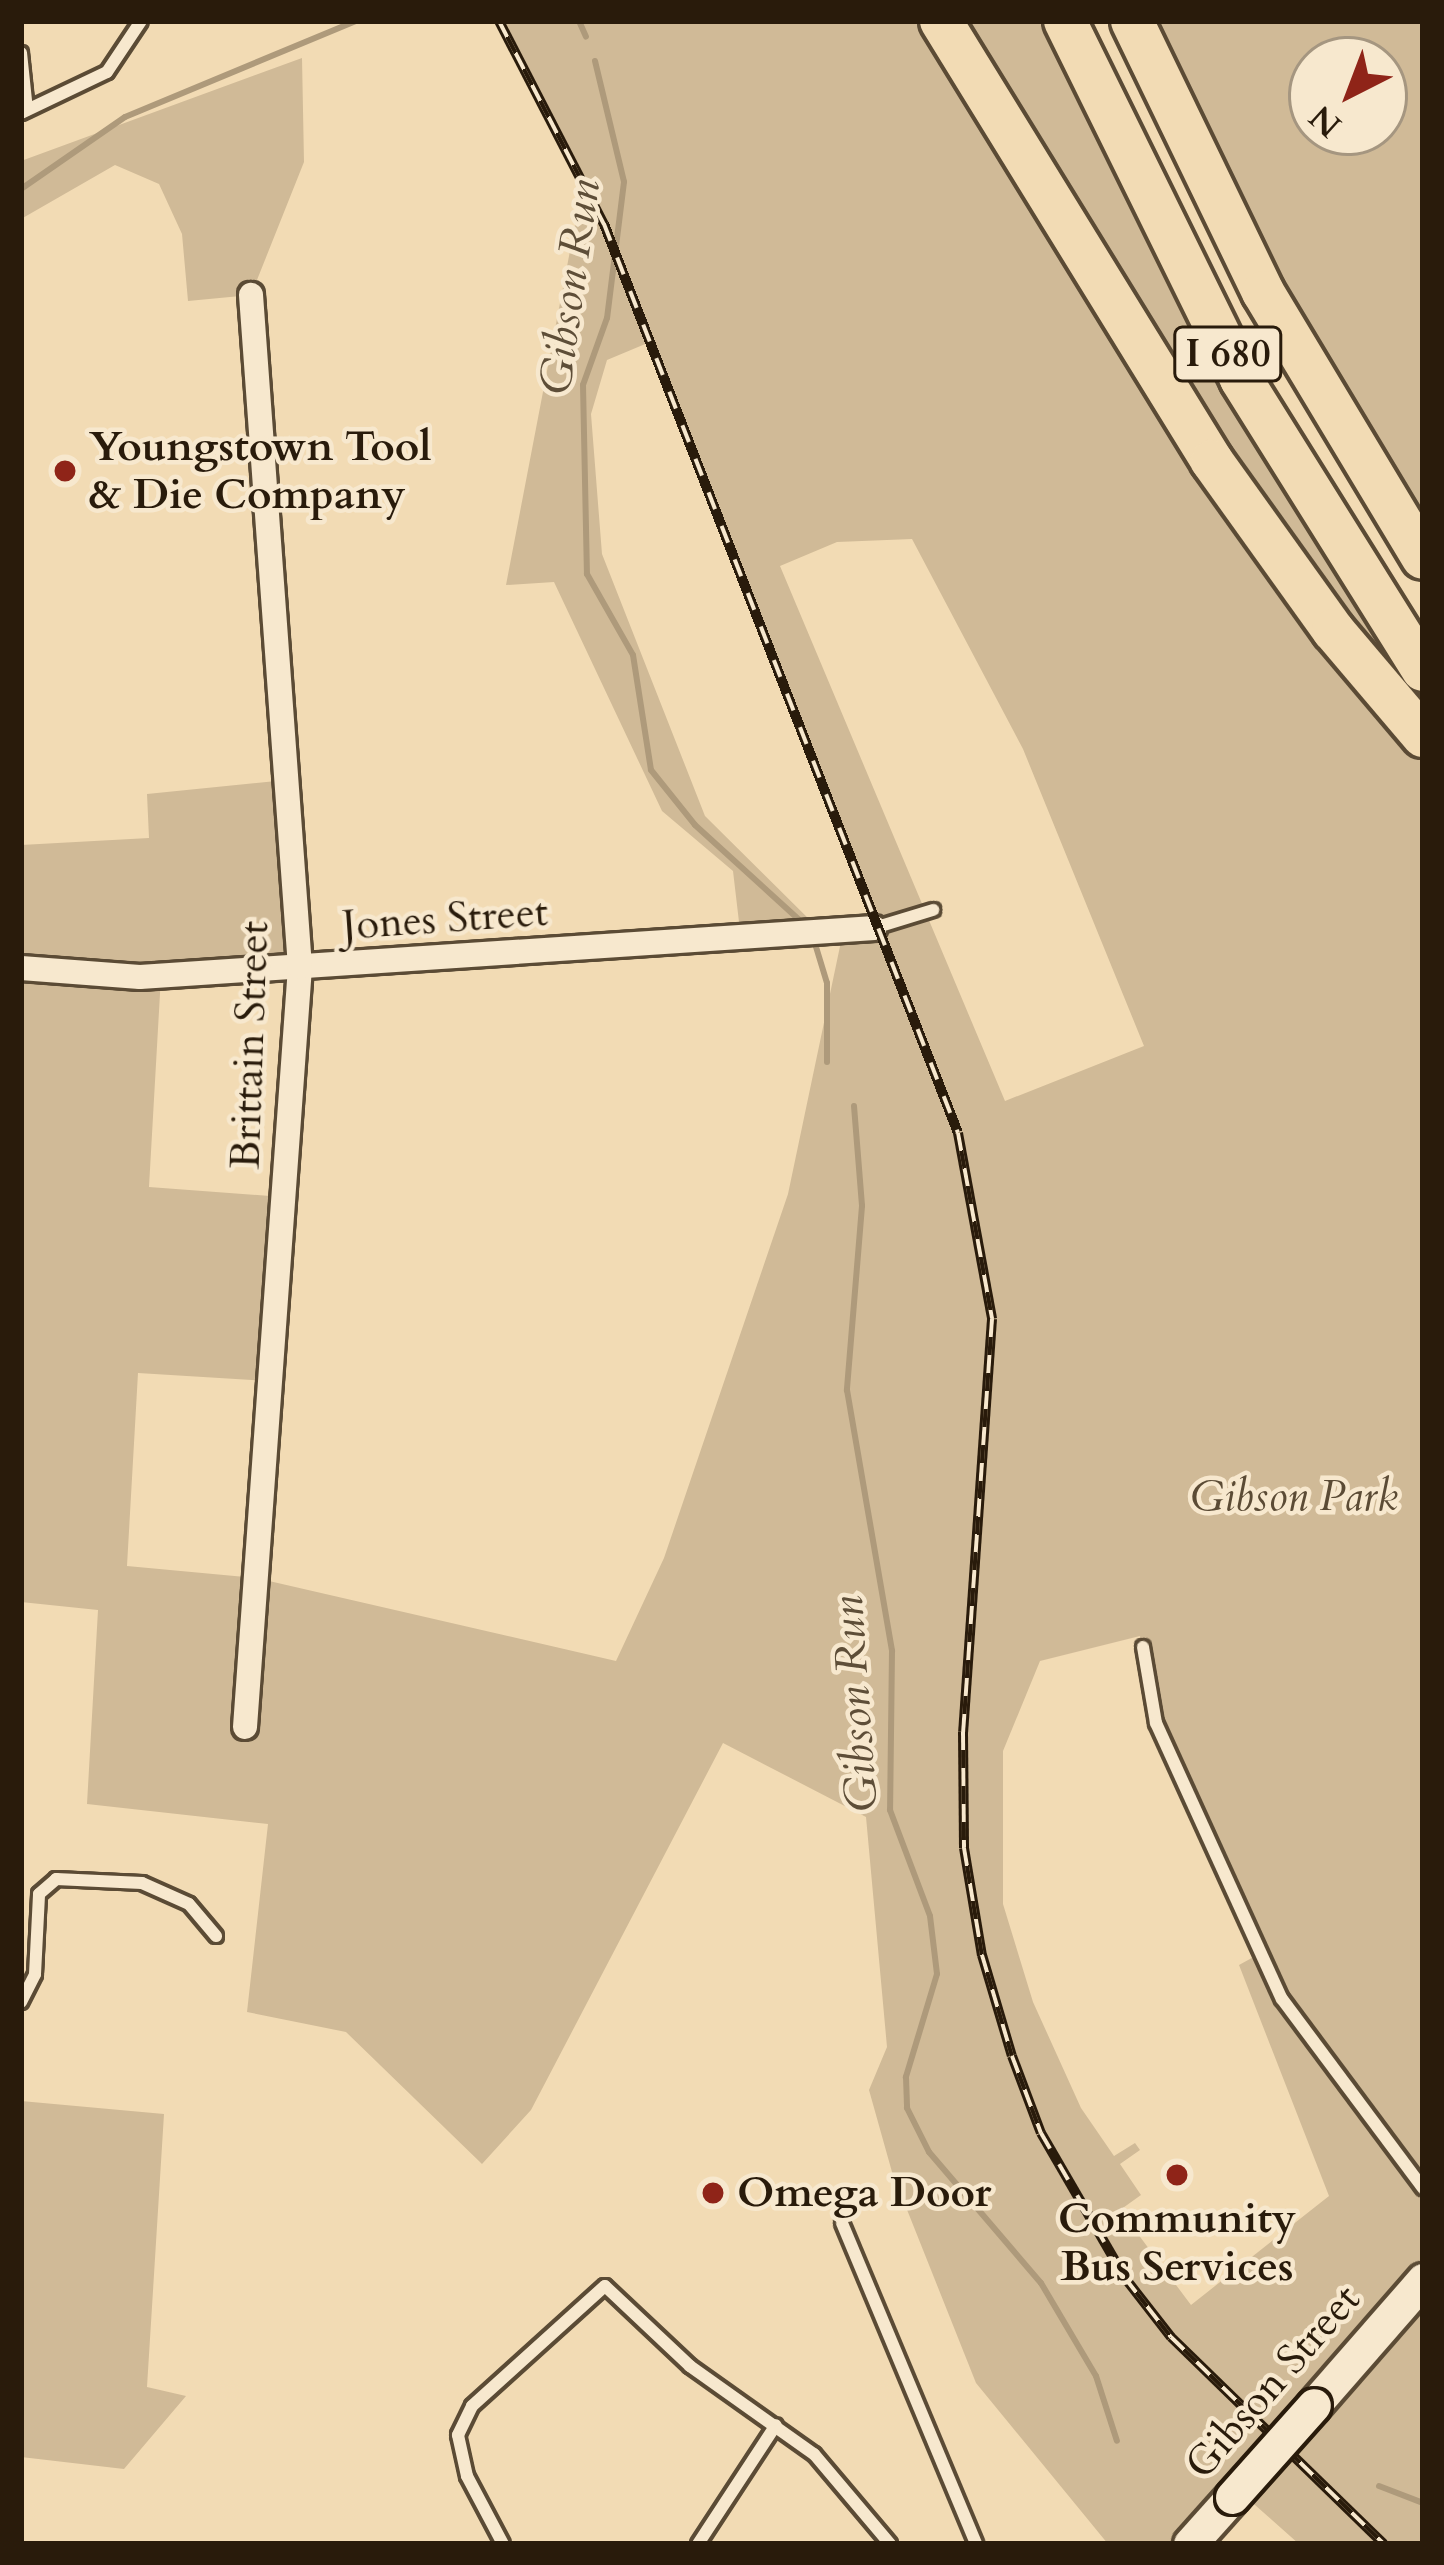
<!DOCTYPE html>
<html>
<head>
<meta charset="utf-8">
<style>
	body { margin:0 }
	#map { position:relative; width:1444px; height:2565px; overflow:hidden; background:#f2dbb4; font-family:Cardo,serif }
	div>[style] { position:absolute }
	.green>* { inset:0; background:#d0ba97 }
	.stream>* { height:6px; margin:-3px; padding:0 3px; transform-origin:3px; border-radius:3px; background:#ae9a7b }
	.roads { filter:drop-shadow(3px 0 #5b4b35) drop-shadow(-3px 0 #5b4b35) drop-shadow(0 3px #5b4b35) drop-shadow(0 -3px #5b4b35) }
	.lane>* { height:12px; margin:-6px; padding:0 6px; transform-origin:6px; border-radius:6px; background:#f7e8ce }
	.street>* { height:24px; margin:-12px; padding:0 12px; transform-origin:12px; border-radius:12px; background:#f7e8ce }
	.secondary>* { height:33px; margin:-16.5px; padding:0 16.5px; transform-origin:16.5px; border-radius:16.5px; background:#f7e8ce }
	.highway>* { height:42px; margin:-21px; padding:0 21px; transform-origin:21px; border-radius:21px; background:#f2dbb4 }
	.rail>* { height:10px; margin-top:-5px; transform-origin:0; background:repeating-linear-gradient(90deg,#f7e8ce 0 18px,#291b0b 0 36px); box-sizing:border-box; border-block:3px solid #291b0b }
	.bridges { filter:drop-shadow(3px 0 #291b0b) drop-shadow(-3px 0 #291b0b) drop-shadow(0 3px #291b0b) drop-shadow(0 -3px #291b0b) }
	.secondary-bridge>* { height:33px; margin:-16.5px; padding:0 16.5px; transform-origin:16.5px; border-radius:16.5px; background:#f7e8ce }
	.dots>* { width:33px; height:33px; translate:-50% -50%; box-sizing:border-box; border:6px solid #f7e8ce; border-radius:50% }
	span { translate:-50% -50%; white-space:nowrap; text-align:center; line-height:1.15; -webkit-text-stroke:9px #f7e8ce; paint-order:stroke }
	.shield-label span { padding:3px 9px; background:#f7e8ce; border:3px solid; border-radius:9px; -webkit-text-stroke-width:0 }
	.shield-label { font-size:39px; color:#291b0b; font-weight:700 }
	.poi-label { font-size:42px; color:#291b0b; font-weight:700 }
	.left { translate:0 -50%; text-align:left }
	.street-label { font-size:42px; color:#291b0b }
	.park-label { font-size:42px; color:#5b4b35; font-style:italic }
	.water-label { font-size:45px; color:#5e4e38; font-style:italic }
	.frame { position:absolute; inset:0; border:24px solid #291b0b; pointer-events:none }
	.north { position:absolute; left:1288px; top:36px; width:120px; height:120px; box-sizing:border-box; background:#f7e8ce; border:3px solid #a59680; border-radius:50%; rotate:222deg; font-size:33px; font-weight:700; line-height:48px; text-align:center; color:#291b0b }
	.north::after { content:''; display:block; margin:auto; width:42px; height:54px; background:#8f2418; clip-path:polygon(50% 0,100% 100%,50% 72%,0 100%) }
</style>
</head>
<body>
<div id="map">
	<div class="green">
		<i style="clip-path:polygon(evenodd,499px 21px,1065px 21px,1423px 670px,1423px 2544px,1299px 2544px,1238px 2490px,1190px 2544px,1108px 2544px,976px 2383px,892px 2172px,869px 2090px,887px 2047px,866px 1817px,723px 1743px,531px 2110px,482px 2164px,346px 2032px,247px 2012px,268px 1824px,87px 1804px,98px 1610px,21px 1602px,21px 845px,149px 838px,147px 794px,286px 780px,300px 967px,161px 976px,149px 1187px,283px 1197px,270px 1381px,138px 1373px,127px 1566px,256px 1578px,616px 1661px,664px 1558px,788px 1194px,843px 932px,878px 926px,650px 342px,607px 360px,591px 414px,602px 554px,705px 816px,824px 934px,741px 939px,733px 871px,662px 811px,554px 582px,506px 585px,583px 183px,499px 21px,912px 539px,1023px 749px,1144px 1046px,1005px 1101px,780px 566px,837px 542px,912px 539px,499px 21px,1140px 1636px,1156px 1723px,1259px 1954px,1239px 1965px,1329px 2196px,1191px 2305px,1120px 2210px,1141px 2195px,1120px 2164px,1140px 2150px,1135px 2143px,1114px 2156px,1081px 2108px,1033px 2002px,1003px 1904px,1003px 1751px,1040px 1661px,1140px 1636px)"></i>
		<i style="clip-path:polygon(evenodd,1132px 21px,1423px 21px,1423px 558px,1132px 21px,1312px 60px,1384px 60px,1384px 132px,1312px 132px,1312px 60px)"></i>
		<i style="clip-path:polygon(302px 58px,304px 162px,251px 295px,188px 301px,182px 234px,159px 184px,115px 165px,21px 219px,21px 161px)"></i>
		<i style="clip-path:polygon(21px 2101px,164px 2114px,147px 2387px,186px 2396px,124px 2469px,21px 2457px)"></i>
	</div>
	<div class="stream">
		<i style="left:579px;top:21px;width:17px;rotate:66deg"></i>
		<i style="left:595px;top:61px;width:124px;rotate:76.5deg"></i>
		<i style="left:624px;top:182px;width:137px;rotate:97.1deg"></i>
		<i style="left:607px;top:318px;width:71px;rotate:109.7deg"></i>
		<i style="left:583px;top:385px;width:189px;rotate:88.8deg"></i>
		<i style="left:587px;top:574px;width:93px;rotate:60.4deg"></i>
		<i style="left:633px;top:655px;width:116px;rotate:81.1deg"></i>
		<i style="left:651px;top:770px;width:70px;rotate:51.3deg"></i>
		<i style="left:695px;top:825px;width:150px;rotate:42.3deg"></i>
		<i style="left:21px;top:189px;width:126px;rotate:-34.7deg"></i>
		<i style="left:125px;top:117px;width:250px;rotate:-22.6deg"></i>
		<i style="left:813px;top:937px;width:48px;rotate:73.1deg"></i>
		<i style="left:827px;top:983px;width:79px;rotate:90deg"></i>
		<i style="left:854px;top:1106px;width:100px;rotate:85.4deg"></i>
		<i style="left:862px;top:1206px;width:185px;rotate:94.7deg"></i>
		<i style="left:847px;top:1390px;width:265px;rotate:80.2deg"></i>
		<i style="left:892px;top:1651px;width:159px;rotate:90.7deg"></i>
		<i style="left:890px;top:1810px;width:113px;rotate:69.3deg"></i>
		<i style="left:930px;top:1916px;width:58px;rotate:83.1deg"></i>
		<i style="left:937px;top:1974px;width:108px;rotate:106.8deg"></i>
		<i style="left:906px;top:2077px;width:31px;rotate:88deg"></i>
		<i style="left:907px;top:2108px;width:49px;rotate:63.4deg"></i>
		<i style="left:929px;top:2152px;width:172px;rotate:49.5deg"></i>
		<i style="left:1041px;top:2283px;width:108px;rotate:59.4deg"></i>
		<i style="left:1096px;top:2376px;width:68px;rotate:72.1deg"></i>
		<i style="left:1379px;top:2486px;width:47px;rotate:21.1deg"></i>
	</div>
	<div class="roads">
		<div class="lane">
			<i style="left:21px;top:53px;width:57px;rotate:84deg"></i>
			<i style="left:21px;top:113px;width:95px;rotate:-25.5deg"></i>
			<i style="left:107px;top:72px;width:61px;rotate:-56.3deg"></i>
			<i style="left:874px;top:928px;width:62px;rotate:-17deg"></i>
			<i style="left:1143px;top:1647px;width:77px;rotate:80.3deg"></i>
			<i style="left:1156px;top:1723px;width:303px;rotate:65.5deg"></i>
			<i style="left:1282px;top:1999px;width:236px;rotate:53.3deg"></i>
			<i style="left:21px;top:2002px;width:31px;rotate:-63deg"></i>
			<i style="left:35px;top:1974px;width:80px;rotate:-87.1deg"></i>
			<i style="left:39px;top:1894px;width:23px;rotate:-41deg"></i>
			<i style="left:56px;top:1879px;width:86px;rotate:2.7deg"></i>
			<i style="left:142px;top:1883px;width:51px;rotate:24.1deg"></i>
			<i style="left:189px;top:1904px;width:42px;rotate:49.8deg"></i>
			<i style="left:842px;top:2223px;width:348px;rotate:67.3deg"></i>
			<i style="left:503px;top:2544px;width:77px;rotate:-117.9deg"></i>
			<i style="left:467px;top:2476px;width:42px;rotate:-102.4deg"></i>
			<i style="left:458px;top:2435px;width:32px;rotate:-64deg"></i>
			<i style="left:472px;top:2406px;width:179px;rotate:-42.1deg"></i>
			<i style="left:605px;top:2286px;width:117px;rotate:43.3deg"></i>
			<i style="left:690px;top:2366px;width:152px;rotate:35.4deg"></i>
			<i style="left:814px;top:2454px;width:118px;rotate:49.8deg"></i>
			<i style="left:698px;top:2544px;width:142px;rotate:-56.8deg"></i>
		</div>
		<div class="street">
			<i style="left:21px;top:968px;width:119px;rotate:4.3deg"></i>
			<i style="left:140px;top:977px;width:736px;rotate:-3.82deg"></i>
			<i style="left:245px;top:1727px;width:762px;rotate:-85.86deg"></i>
			<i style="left:300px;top:967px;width:674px;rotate:-94.17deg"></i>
		</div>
		<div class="secondary">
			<i style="left:1314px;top:2405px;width:166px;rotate:-48.9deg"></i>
			<i style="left:1190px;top:2544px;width:63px;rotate:-48.2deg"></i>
		</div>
		<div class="highway">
			<i style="left:941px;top:21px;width:517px;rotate:58.37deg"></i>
			<i style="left:1212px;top:461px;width:208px;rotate:54.4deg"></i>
			<i style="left:1333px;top:630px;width:139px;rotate:49.7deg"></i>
			<i style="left:1065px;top:21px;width:399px;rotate:63.8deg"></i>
			<i style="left:1241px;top:379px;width:343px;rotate:58deg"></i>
			<i style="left:1132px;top:21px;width:301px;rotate:64.2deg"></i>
			<i style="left:1263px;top:292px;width:310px;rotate:59deg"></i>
		</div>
	</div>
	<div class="rail">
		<i style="left:499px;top:21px;width:229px;rotate:62.7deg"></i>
		<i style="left:604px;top:224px;width:975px;rotate:68.72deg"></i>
		<i style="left:958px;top:1133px;width:189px;rotate:79.6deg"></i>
		<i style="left:992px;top:1319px;width:414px;rotate:94deg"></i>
		<i style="left:963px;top:1732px;width:116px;rotate:89.5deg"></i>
		<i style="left:964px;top:1848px;width:109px;rotate:80.5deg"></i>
		<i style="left:982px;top:1955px;width:105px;rotate:73.5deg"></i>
		<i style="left:1012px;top:2056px;width:82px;rotate:69.4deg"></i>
		<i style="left:1041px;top:2133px;width:168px;rotate:59.9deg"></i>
		<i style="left:1125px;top:2278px;width:75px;rotate:52.1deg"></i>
		<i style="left:1171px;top:2337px;width:297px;rotate:44.2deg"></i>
	</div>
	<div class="bridges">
		<div class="secondary-bridge">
			<i style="left:1232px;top:2497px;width:123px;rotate:-48.3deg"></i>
		</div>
	</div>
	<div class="dots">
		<i style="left:65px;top:471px;background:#8f2418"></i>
		<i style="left:1177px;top:2175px;background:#8f2418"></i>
		<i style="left:713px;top:2193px;background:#8f2418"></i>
	</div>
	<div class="shield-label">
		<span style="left:1228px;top:354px">I 680</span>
	</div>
	<div class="poi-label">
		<span class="left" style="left:89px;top:471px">Youngstown Tool<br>&amp; Die Company</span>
		<span class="left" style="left:737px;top:2193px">Omega Door</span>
		<span style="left:1177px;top:2243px">Community<br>Bus Services</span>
	</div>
	<div class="street-label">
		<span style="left:445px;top:919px;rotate:-4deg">Jones Street</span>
		<span style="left:250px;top:1045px;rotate:-88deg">Brittain Street</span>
		<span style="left:1273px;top:2382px;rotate:-49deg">Gibson Street</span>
	</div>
	<div class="park-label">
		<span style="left:1294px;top:1497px">Gibson Park</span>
	</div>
	<div class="water-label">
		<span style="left:570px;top:287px;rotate:-82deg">Gibson Run</span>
		<span style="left:855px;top:1704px;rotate:-94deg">Gibson Run</span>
	</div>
	<div class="frame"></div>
	<div class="north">N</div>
</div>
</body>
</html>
